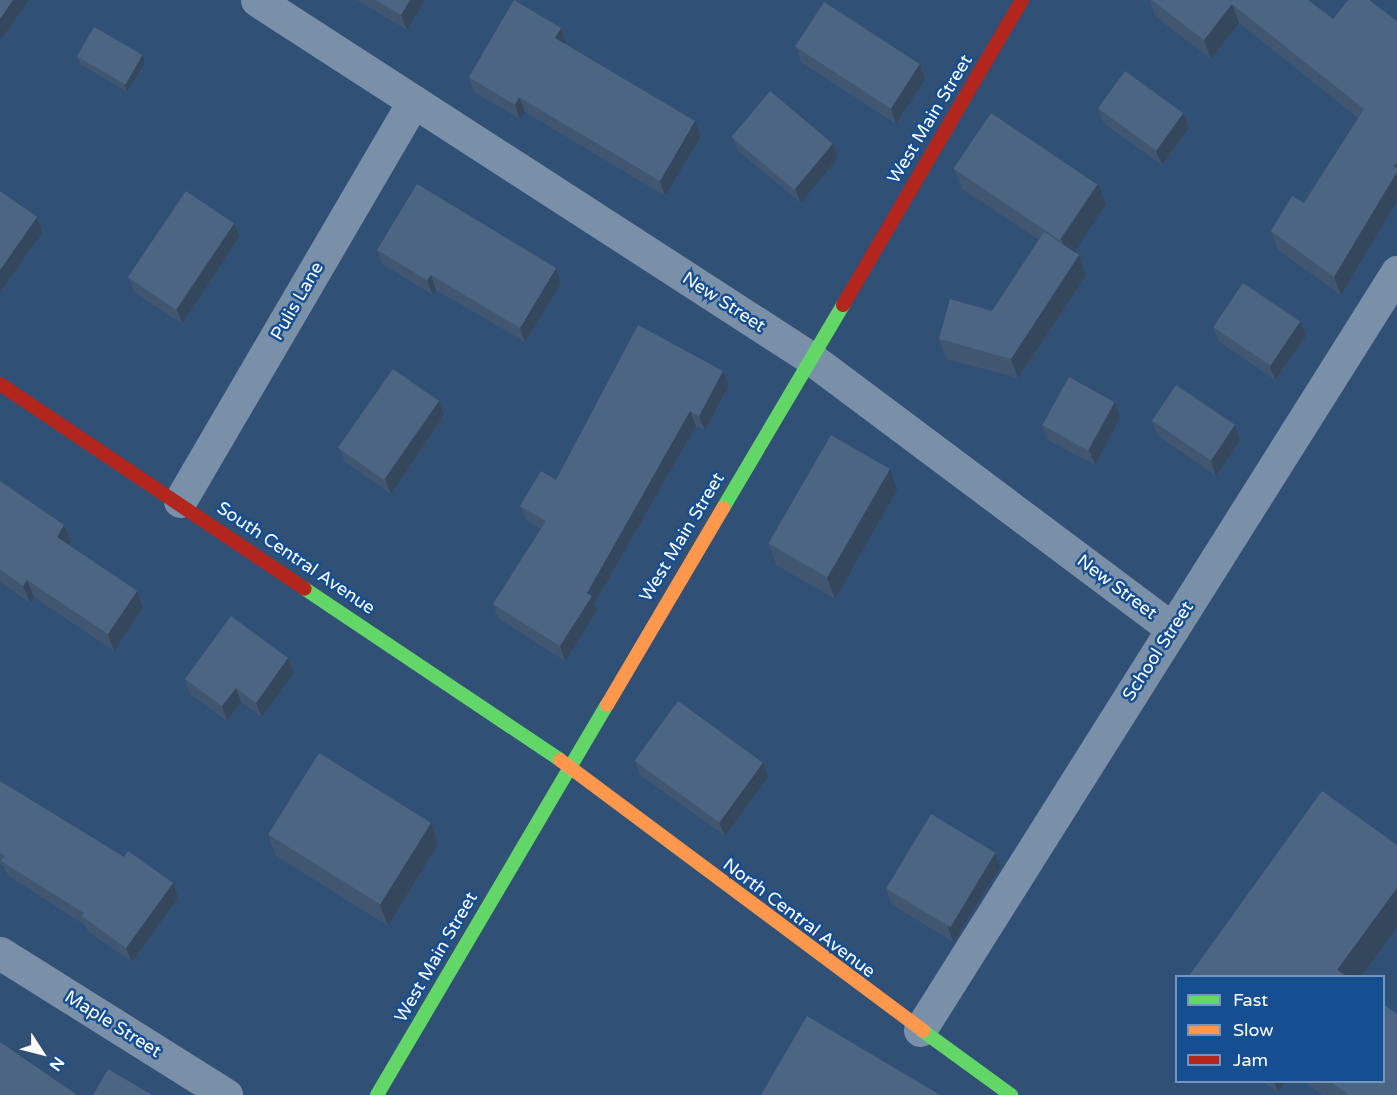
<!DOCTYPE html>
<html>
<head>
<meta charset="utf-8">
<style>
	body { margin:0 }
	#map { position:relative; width:1397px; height:1095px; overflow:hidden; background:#315075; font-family:"Varela Round",sans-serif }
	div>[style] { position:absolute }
	.street>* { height:33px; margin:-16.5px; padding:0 16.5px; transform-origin:16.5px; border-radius:16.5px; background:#7990a8 }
	.fast>* { height:14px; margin:-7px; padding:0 7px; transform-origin:7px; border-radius:7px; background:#63d668 }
	.slow>* { height:14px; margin:-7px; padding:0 7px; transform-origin:7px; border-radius:7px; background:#ff974d }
	.jam>* { height:14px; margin:-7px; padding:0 7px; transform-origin:7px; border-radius:7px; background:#b3261e }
	.wall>* { inset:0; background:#415771 }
	.shaded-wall>* { inset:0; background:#35475c }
	.building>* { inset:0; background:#4c6583; transform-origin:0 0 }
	span { translate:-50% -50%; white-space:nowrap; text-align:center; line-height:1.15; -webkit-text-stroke:5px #154e91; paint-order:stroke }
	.street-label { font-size:18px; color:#fff }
	.legend { position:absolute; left:1175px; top:975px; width:210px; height:108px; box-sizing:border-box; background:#154e91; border:2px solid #7395bd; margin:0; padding:8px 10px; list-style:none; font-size:18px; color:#fff }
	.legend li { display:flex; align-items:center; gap:12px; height:30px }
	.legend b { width:30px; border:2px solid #7395bd }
	.north { position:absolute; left:12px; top:1023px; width:60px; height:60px; -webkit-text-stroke:4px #154e91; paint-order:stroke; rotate:126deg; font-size:16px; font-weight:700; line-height:24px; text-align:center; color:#fff }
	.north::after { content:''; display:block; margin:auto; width:21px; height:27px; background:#fff; clip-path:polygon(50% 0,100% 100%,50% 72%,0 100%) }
</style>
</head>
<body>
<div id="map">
	<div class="street">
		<i style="left:257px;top:0;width:657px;rotate:32.89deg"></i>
		<i style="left:809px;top:357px;width:454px;rotate:36.8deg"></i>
		<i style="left:180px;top:501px;width:463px;rotate:-59.7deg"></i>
		<i style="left:0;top:953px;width:267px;rotate:32.1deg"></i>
		<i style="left:920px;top:1030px;width:896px;rotate:-57.82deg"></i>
	</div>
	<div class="fast">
		<i style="left:723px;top:508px;width:236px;rotate:-59.4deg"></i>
		<i style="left:305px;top:589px;width:307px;rotate:33.8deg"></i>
		<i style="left:923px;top:1031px;width:109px;rotate:36deg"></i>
		<i style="left:377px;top:1095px;width:453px;rotate:-59.5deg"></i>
	</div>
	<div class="slow">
		<i style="left:607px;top:705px;width:229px;rotate:-59.5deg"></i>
		<i style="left:560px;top:760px;width:453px;rotate:36.7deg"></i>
	</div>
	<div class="jam">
		<i style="left:843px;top:305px;width:354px;rotate:-59.6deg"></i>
		<i style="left:0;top:384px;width:367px;rotate:33.9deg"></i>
	</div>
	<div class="wall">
		<i style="clip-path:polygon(357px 0,425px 0,407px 30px)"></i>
		<i style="clip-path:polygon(1150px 0,1308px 0,1333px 19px,1397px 21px,1341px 295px,1278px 250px,1271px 231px,1304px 203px,1358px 118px,1239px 23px,1211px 59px,1155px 16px)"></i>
		<i style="clip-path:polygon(561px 28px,566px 43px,566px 44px,701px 136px,665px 196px,525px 112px,520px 119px,474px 92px,469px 77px)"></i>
		<i style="clip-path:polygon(796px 47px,925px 79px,896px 124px,801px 62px)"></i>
		<i style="clip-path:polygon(77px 56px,145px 63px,127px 92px,80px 64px)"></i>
		<i style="clip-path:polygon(1098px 108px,1183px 113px,1189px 128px,1162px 165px,1103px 123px)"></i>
		<i style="clip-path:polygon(732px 137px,838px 158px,801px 203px,738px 151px)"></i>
		<i style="clip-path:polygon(954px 169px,1098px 184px,1106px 204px,1074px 252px,1079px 255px,1086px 275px,1018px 378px,946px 359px,939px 339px,992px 311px,1039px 240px,962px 189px)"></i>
		<i style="clip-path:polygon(239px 237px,182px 324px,134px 292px,129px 278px)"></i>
		<i style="clip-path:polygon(377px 250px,556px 268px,561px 283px,525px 342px,436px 290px,433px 295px,382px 264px)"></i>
		<i style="clip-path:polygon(1300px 321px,1306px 336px,1275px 380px,1218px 341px,1213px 327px)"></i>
		<i style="clip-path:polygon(723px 371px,729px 385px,705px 430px,696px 426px,594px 604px,597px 611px,565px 661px,499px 619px,493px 604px,541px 529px,526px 520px,520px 506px,556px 480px)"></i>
		<i style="clip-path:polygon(439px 401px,444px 415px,391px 494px,345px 462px,339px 448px)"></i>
		<i style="clip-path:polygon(1115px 402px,1120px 417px,1095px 465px,1048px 440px,1042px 425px)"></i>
		<i style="clip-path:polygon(1152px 421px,1240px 440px,1216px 476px,1157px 435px)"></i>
		<i style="clip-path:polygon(0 481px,71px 543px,69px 545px,137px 591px,143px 608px,114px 651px,34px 597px,30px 603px,0 582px)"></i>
		<i style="clip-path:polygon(897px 490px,835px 599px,776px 565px,769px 544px)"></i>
		<i style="clip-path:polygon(294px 673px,262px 717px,241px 702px,227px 721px,190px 694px,185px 679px)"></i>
		<i style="clip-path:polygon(635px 761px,763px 762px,768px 777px,725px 836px,640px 775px)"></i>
		<i style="clip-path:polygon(0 781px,124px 857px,173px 883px,178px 898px,132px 962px,87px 931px,85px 925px,7px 875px,3px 866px,0 864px)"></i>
		<i style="clip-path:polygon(431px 823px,438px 844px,388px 926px,275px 855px,268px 834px)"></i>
		<i style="clip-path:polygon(1000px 868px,953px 942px,891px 904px,886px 889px)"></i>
		<i style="clip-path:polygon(1263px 1082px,1285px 1082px,1278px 1092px)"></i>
		<i style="clip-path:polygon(1305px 1082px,1383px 1082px,1397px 1095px,1323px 1095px)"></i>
	</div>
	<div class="shaded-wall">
		<i style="clip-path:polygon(13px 0,29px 0,1px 39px,0 35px,0 19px)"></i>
		<i style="clip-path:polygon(410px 0,425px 0,407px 30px,401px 15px)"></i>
		<i style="clip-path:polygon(1232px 4px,1239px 23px,1211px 59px,1204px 40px)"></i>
		<i style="clip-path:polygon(561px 28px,566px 43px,560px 52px,555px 38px)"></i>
		<i style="clip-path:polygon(142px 55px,145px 63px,127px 92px,124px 84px)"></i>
		<i style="clip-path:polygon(920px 64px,925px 79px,896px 124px,891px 109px)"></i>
		<i style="clip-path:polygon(519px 97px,525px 112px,520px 119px,515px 105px)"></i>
		<i style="clip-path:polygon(1183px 113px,1189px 128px,1162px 165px,1156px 151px)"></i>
		<i style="clip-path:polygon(695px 121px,701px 136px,665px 196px,660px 181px)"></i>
		<i style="clip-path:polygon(833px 143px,838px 158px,801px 203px,795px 189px)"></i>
		<i style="clip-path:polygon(1397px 163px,1397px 201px,1341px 295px,1334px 277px)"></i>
		<i style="clip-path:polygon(1098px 184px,1106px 204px,1069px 260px,1061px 239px)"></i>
		<i style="clip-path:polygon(37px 217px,42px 232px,0 292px,0 270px)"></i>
		<i style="clip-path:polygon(234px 223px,239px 237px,182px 324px,177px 309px)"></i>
		<i style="clip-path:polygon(1079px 255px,1086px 275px,1018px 378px,1011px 359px)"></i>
		<i style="clip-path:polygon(556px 268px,561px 283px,525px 342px,520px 328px)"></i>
		<i style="clip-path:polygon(431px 275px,436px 290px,433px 295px,427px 280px)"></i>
		<i style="clip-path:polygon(1300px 321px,1306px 336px,1275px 380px,1270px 366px)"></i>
		<i style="clip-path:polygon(723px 371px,729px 385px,705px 430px,699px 416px)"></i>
		<i style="clip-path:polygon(439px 401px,444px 415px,391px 494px,385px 479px)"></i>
		<i style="clip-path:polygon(1115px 402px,1120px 417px,1095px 465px,1089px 450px)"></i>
		<i style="clip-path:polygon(690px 411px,696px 426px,594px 604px,597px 611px,565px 661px,560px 646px,587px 593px)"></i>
		<i style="clip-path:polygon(1235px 425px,1240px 440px,1216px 476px,1211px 461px)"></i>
		<i style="clip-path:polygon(890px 469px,897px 490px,835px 599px,827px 578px)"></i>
		<i style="clip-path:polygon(64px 525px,71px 543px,63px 554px,57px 537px)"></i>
		<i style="clip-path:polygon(27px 580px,34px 597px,30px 603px,23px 586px)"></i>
		<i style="clip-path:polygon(137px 591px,143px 608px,114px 651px,108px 634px)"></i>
		<i style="clip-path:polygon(288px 658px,294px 673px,262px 717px,256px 703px)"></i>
		<i style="clip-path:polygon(236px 688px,241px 702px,227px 721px,222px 706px)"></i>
		<i style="clip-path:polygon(763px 762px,768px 777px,725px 836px,719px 822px)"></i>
		<i style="clip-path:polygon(431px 823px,438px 844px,388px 926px,380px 905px)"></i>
		<i style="clip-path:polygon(995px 853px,1000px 868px,953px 942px,948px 927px)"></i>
		<i style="clip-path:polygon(173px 883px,178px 898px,132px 962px,126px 948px)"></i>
		<i style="clip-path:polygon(1397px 888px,1397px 927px,1361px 976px,1340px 976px,1337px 970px)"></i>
		<i style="clip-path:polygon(1274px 1082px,1285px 1082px,1278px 1092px)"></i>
	</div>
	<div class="building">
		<i style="clip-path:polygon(0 0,13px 0,0 19px)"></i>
		<i style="clip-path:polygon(376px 0,410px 0,401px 15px)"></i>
		<i style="clip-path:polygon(514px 0,561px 28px,555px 38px,695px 121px,660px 181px,519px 97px,515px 105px,469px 77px)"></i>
		<i style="clip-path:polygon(1152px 0,1308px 0,1333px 19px,1348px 0,1369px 0,1397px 21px,1397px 163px,1394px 166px,1397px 168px,1397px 172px,1334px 277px,1271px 231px,1292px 196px,1304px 203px,1364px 109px,1232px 4px,1204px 40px)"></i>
		<i style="left:824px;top:2px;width:114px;height:53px;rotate:33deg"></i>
		<i style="left:94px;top:27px;width:56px;height:34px;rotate:30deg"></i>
		<i style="left:1125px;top:71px;width:72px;height:46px;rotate:36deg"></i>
		<i style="left:770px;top:91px;width:82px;height:60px;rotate:40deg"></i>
		<i style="left:991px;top:113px;width:128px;height:67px;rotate:34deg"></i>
		<i style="clip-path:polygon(417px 184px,556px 268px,520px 328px,431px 275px,427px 280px,377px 250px)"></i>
		<i style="clip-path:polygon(0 191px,37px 217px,0 270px)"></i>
		<i style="left:186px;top:191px;width:58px;height:104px;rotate:34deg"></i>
		<i style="clip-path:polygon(1044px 232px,1079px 255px,1011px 359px,939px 339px,950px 299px,992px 311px)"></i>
		<i style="left:1243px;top:283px;width:69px;height:53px;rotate:34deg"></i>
		<i style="clip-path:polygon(638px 325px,723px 371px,699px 416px,690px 411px,587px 593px,592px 596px,560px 646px,493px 604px,546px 521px,520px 506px,541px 471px,556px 480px)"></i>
		<i style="left:393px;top:369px;width:56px;height:96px;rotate:35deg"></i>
		<i style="left:1069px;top:377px;width:52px;height:55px;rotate:29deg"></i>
		<i style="left:1176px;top:385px;width:71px;height:43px;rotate:34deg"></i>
		<i style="left:831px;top:435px;width:68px;height:125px;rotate:30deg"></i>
		<i style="clip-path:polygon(0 481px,64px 525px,57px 537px,137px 591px,108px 634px,27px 580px,23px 586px,0 569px)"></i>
		<i style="clip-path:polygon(231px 616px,288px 658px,256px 703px,236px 688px,222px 706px,185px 679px)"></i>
		<i style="left:678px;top:701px;width:105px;height:74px;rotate:36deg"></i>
		<i style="left:319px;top:753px;width:132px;height:96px;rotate:32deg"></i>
		<i style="clip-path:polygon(0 781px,124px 857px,128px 851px,173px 883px,126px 948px,82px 916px,84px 913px,1px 861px,5px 856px,0 853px)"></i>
		<i style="clip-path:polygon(1322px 791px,1397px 845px,1397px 888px,1337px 970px,1346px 976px,1189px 976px)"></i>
		<i style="left:931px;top:814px;width:75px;height:87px;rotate:31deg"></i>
		<i style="clip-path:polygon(1383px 1004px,1397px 1014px,1397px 1095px,1349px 1095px,1331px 1082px,1383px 1082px)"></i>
		<i style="clip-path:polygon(807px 1016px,940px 1095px,761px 1095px)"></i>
		<i style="clip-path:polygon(0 1042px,77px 1095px,0 1095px)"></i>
		<i style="clip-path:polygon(108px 1069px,152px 1095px,93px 1095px)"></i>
	</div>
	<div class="street-label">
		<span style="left:930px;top:119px;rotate:-59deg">West Main Street</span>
		<span style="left:297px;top:301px;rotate:-60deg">Pulis Lane</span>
		<span style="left:724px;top:302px;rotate:33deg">New Street</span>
		<span style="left:682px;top:537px;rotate:-59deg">West Main Street</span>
		<span style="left:296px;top:558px;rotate:34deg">South Central Avenue</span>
		<span style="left:1117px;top:587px;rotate:37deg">New Street</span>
		<span style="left:1158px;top:651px;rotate:-57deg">School Street</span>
		<span style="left:799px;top:918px;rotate:37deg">North Central Avenue</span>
		<span style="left:436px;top:957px;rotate:-60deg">West Main Street</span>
		<span style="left:113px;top:1024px;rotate:32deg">Maple Street</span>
	</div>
	<ul class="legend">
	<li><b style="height:8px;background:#63d668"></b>Fast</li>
	<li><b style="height:8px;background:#ff974d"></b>Slow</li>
	<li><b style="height:8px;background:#b3261e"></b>Jam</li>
	</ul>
	<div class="north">N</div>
</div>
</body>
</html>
